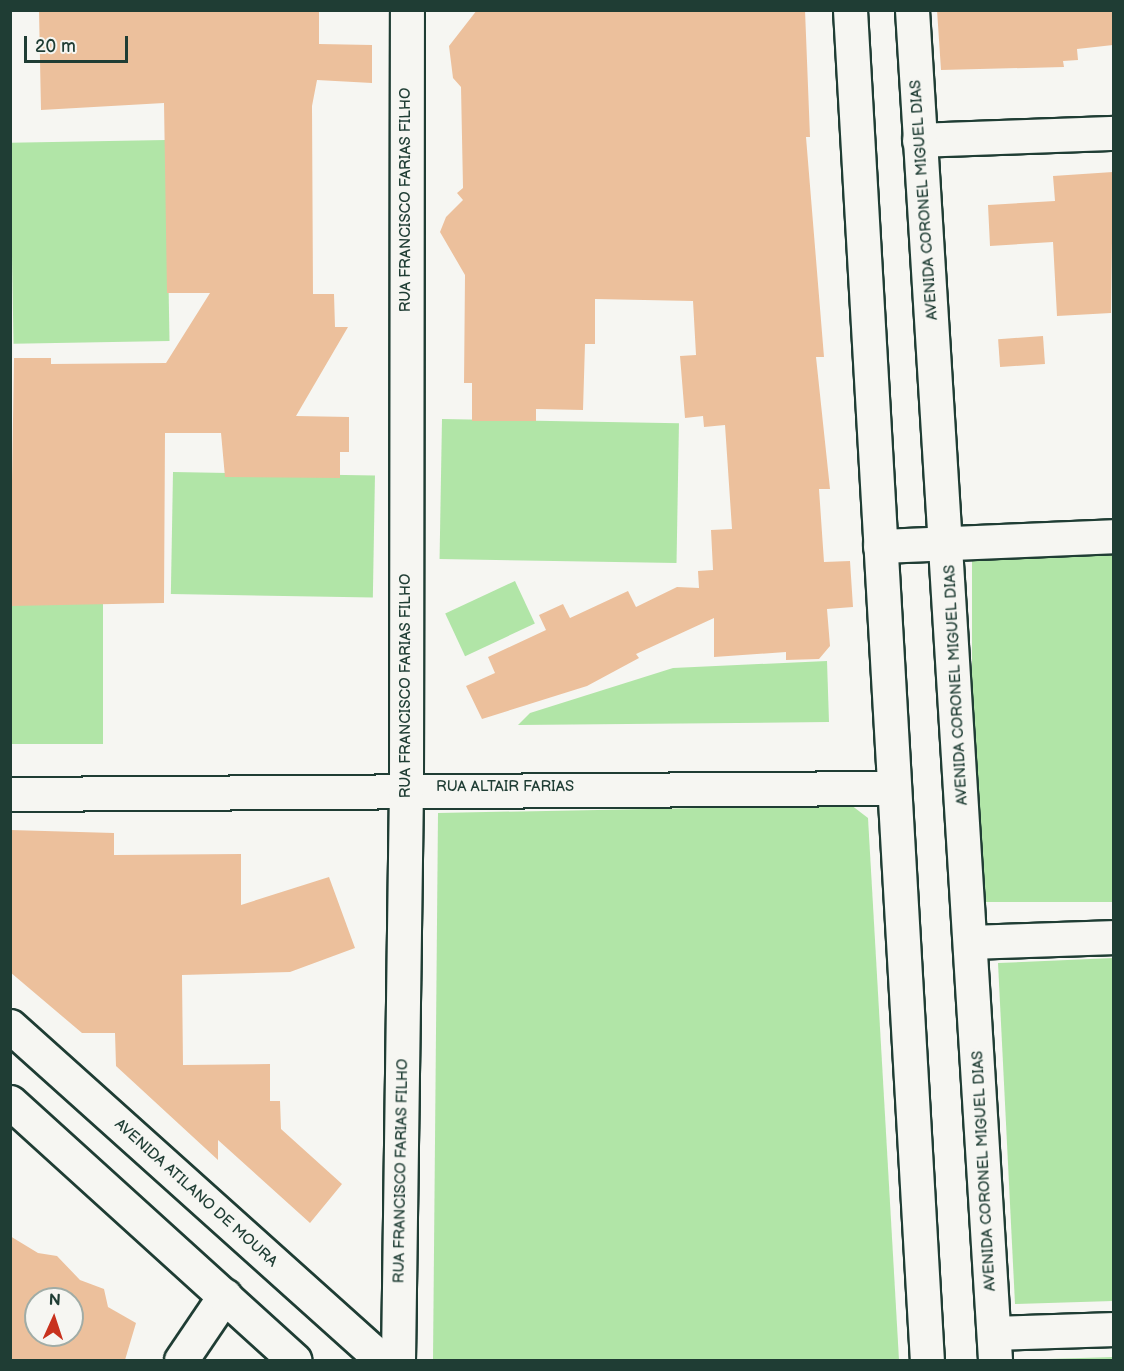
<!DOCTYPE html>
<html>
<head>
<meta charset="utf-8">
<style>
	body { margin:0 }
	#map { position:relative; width:1124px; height:1371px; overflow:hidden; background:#f6f6f2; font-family:"Balsamiq Sans",sans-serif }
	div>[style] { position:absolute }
	.green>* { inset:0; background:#b1e5a7; transform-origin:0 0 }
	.building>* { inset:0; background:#ecc09c; transform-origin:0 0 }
	.roads { filter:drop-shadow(2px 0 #1f3d34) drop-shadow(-2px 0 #1f3d34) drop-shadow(0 2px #1f3d34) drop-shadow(0 -2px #1f3d34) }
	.street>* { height:33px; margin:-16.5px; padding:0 16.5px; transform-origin:16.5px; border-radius:16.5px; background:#f6f6f2 }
	.secondary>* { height:33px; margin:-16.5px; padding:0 16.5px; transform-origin:16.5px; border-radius:16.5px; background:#f6f6f2 }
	span { translate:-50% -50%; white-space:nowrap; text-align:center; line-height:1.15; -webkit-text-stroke:4.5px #f6f6f2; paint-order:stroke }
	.street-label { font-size:15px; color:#1f3d34 }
	.frame { position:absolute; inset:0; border:12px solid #1f3d34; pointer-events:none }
	.north { position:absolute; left:24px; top:1287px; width:60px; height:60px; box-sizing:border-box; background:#f6f6f2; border:2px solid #a0aca6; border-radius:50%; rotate:3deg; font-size:16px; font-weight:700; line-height:24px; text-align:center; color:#1f3d34 }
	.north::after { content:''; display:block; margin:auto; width:21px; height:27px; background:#c8321e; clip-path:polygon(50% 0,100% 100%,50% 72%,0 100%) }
	.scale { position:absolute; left:24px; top:36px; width:104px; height:27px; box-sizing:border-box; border:3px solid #1f3d34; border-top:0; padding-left:8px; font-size:18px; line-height:21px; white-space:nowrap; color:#1f3d34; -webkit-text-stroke:4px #f6f6f2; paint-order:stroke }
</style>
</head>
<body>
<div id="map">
	<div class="green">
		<i style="left:166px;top:140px;width:201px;height:156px;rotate:89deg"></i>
		<i style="left:442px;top:419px;width:237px;height:140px;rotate:1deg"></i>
		<i style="left:173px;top:472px;width:202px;height:122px;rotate:1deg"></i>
		<i style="left:1113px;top:554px;width:348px;height:141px;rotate:90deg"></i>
		<i style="left:515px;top:581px;width:47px;height:77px;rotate:65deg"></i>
		<i style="left:103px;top:600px;width:144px;height:93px;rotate:90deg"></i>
		<i style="clip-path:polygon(827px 661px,829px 722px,518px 725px,530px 713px,673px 668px)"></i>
		<i style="clip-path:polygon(851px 805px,868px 818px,899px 1360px,433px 1360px,438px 813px)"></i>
		<i style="clip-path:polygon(1113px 958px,1113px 1301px,1015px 1304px,998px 963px)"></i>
		<i style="clip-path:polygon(1113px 1357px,1113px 1360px,1015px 1360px)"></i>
	</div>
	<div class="building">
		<i style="clip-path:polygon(319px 10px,319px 44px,372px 45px,372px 83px,317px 80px,312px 106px,313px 294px,334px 294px,335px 327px,348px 327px,296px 416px,349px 417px,349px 452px,340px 452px,340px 478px,225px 477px,221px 433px,165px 433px,164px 603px,10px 606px,14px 358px,51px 358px,51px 364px,166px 363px,210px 293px,167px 293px,164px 103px,41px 110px,39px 11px)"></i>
		<i style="clip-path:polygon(477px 10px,805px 10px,810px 137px,806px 137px,824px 357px,816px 357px,830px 489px,819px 489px,824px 562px,850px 561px,853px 607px,827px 609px,830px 646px,819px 659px,786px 660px,786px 652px,714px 657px,714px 618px,636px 654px,639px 658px,587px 686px,482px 719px,466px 686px,495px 673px,488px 657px,546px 630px,539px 615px,563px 604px,570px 618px,628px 591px,636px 607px,677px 587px,699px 588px,698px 571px,713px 570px,711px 530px,732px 529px,725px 425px,704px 427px,703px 416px,685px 418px,680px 356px,696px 355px,693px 301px,595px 299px,595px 344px,585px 344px,583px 410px,536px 409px,536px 421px,472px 421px,472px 383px,464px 383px,465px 275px,440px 232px,446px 217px,463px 200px,457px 193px,463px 188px,461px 87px,453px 78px,449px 46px)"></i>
		<i style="clip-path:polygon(937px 10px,1113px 10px,1113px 45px,1077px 49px,1078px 60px,1063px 61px,1064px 67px,941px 70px)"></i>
		<i style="clip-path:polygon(1113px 172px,1111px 313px,1057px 316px,1053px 242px,990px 246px,988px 205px,1055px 201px,1053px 176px)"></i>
		<i style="left:1043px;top:336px;width:28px;height:45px;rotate:86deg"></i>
		<i style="clip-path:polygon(10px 830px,114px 833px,114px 855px,241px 854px,241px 905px,329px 877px,355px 948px,290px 972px,182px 975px,183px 1065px,270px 1064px,270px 1101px,280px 1101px,281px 1129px,342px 1184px,310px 1223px,218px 1140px,218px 1160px,116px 1066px,115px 1033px,82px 1033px,10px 972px)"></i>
		<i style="clip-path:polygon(evenodd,10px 1236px,38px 1253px,57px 1256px,80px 1280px,104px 1289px,108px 1307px,136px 1323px,125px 1360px,10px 1360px,10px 1236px,36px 1299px,72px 1299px,72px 1335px,36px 1335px,36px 1299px)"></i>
	</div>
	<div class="roads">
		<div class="street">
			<i style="left:919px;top:140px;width:195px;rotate:-2.1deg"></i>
			<i style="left:880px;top:546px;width:234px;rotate:-2.4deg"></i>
			<i style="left:10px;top:794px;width:882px;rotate:-0.39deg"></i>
			<i style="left:971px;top:942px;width:143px;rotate:-2deg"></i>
			<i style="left:994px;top:1333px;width:120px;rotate:-1.9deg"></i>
			<i style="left:181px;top:1360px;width:78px;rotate:-55.9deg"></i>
			<i style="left:398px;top:1360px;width:573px;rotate:-89.2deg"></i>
			<i style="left:406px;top:787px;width:777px;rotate:-89.93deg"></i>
		</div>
		<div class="secondary">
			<i style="left:850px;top:10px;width:1352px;rotate:86.74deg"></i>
			<i style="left:912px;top:10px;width:1353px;rotate:86.48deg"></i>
			<i style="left:10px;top:1026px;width:500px;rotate:41.9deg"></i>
			<i style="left:10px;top:1102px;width:384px;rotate:42.2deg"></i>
		</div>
	</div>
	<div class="street-label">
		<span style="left:406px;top:200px;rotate:-90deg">RUA FRANCISCO FARIAS FILHO</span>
		<span style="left:924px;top:200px;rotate:-94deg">AVENIDA CORONEL MIGUEL DIAS</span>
		<span style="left:956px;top:685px;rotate:-93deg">AVENIDA CORONEL MIGUEL DIAS</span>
		<span style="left:406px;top:686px;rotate:-90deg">RUA FRANCISCO FARIAS FILHO</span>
		<span style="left:505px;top:787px">RUA ALTAIR FARIAS</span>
		<span style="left:401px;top:1171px;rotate:-89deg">RUA FRANCISCO FARIAS FILHO</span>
		<span style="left:984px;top:1171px;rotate:-93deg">AVENIDA CORONEL MIGUEL DIAS</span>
		<span style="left:196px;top:1193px;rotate:42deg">AVENIDA ATILANO DE MOURA</span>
	</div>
	<div class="frame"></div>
	<div class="north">N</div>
	<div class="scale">20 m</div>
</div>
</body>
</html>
